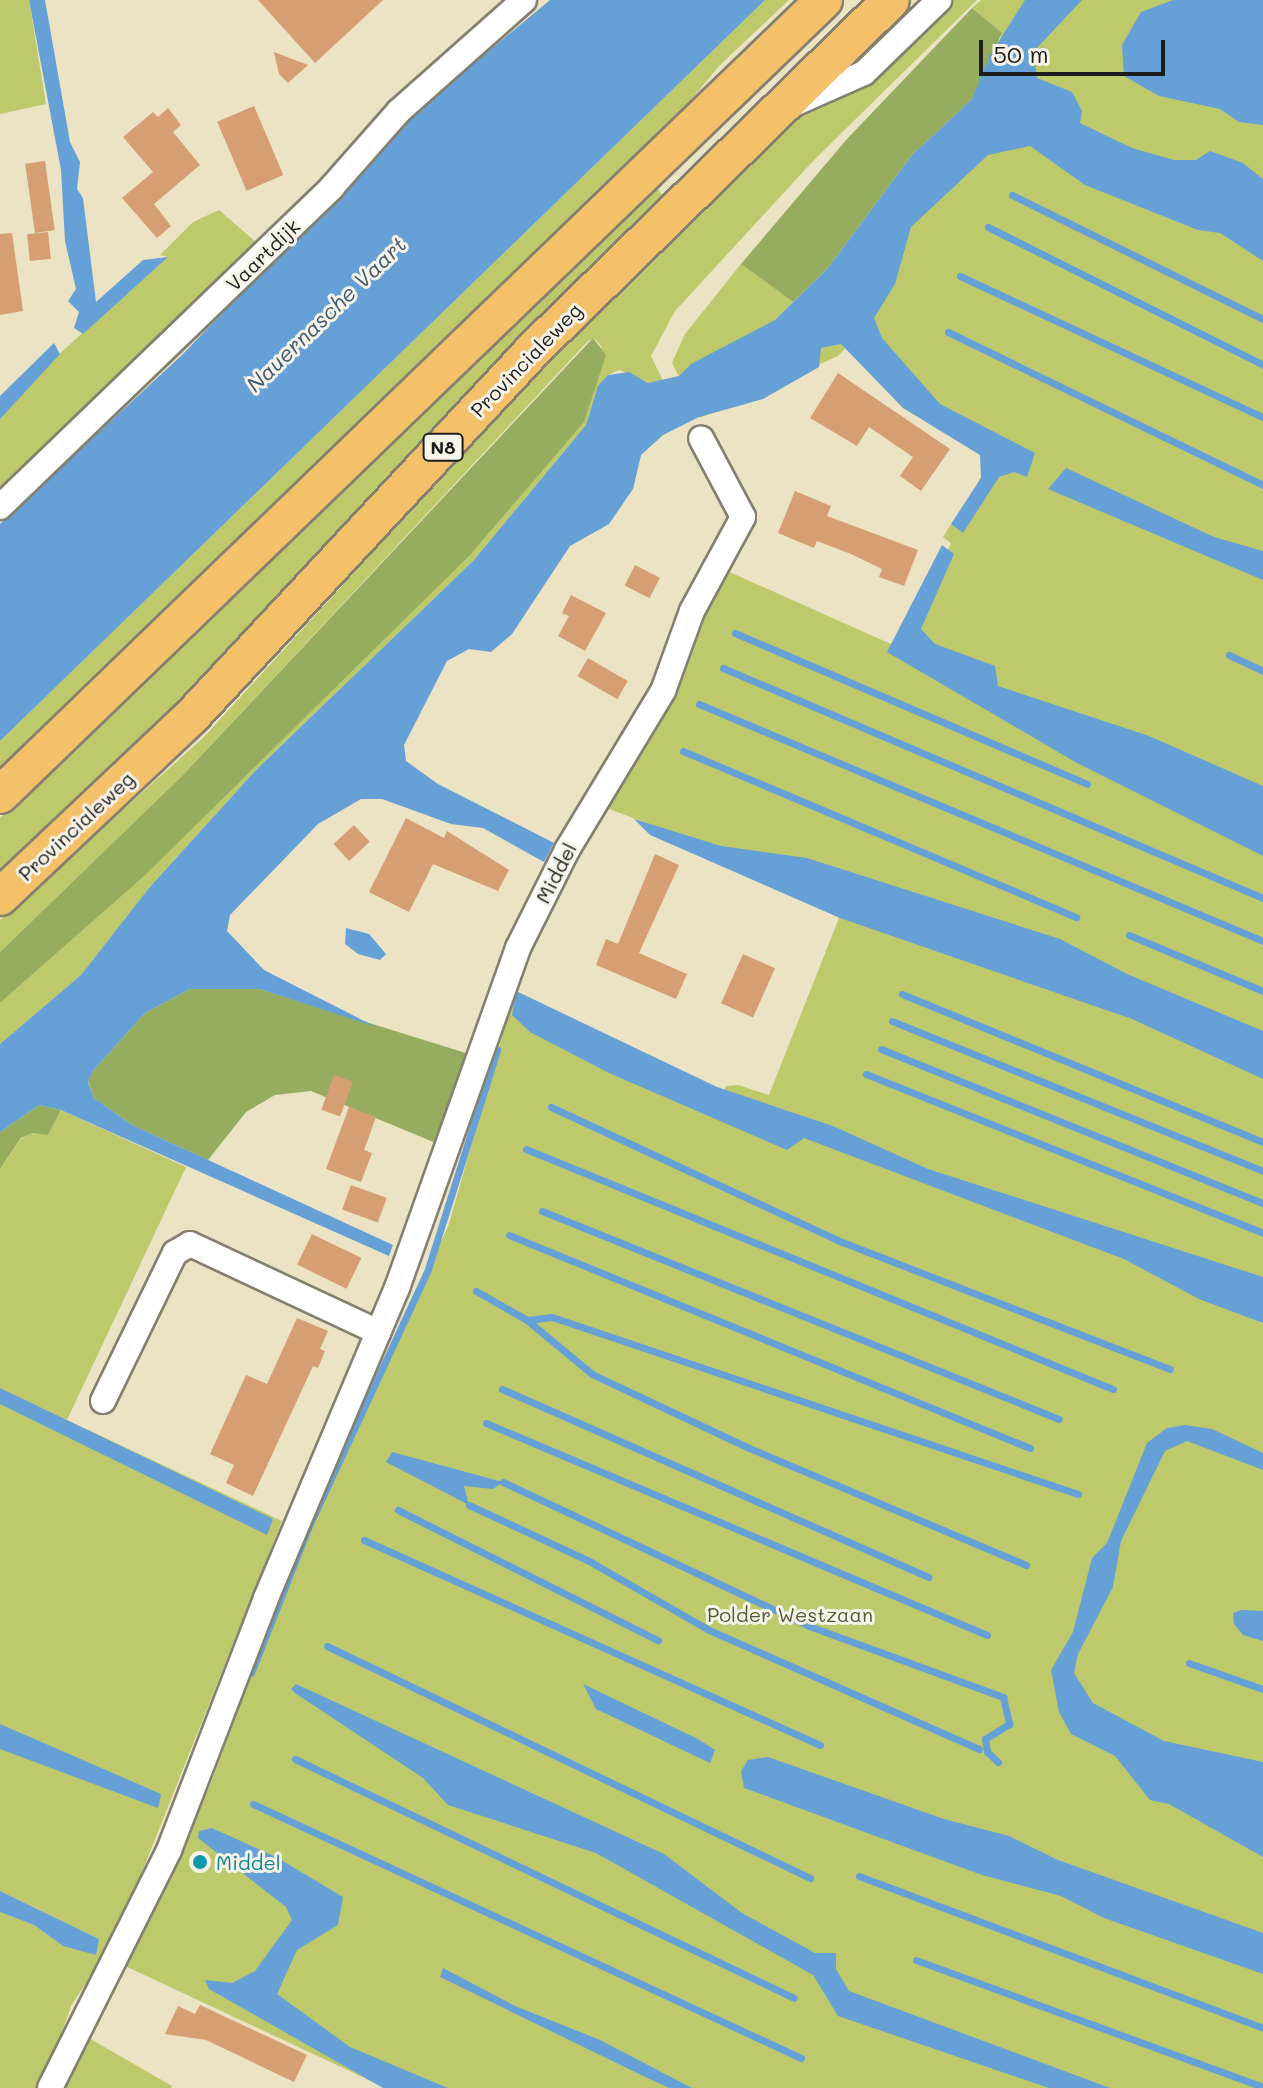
<!DOCTYPE html>
<html>
<head>
<meta charset="utf-8">
<style>
	body { margin:0 }
	#map { position:relative; width:1263px; height:2088px; overflow:hidden; background:#ebe3c4; font-family:Mali,sans-serif }
	div>[style] { position:absolute }
	.green>* { inset:0; background:#bdc96b }
	.forest>* { inset:0; background:#96ad5f }
	.water>* { inset:0; background:#65a1d6 }
	.stream>* { height:7px; margin:-3.5px; padding:0 3.5px; transform-origin:3.5px; border-radius:3.5px; background:#65a1d6 }
	.building>* { inset:0; background:#d69e73; transform-origin:0 0 }
	.roads { filter:drop-shadow(2px 0 #848070) drop-shadow(-2px 0 #848070) drop-shadow(0 2px #848070) drop-shadow(0 -2px #848070) }
	.minor>* { height:24px; margin:-12px; padding:0 12px; transform-origin:12px; border-radius:12px; background:#fff }
	.highway>* { height:36px; margin:-18px; padding:0 18px; transform-origin:18px; border-radius:18px; background:#f4c16a }
	.dots>* { width:22px; height:22px; translate:-50% -50%; box-sizing:border-box; border:4px solid #f7f3e8; border-radius:50% }
	span { translate:-50% -50%; white-space:nowrap; text-align:center; line-height:1.15; -webkit-text-stroke:6px #f7f3e8; paint-order:stroke }
	.shield-label span { padding:2px 6px; background:#f7f3e8; border:2px solid; border-radius:6px; -webkit-text-stroke-width:0 }
	.shield-label { font-size:18px; color:#1c1c1c; font-weight:700 }
	.street-label { font-size:20px; color:#1c1c1c }
	.park-label { font-size:20px; color:#545938 }
	.culture-label { font-size:20px; color:#0d838f }
	.left { translate:0 -50%; text-align:left }
	.water-label { font-size:22px; color:#3d5870; font-style:italic }
	.scale { position:absolute; left:979px; top:40px; width:186px; height:36px; box-sizing:border-box; border:4px solid #1c1c1c; border-top:0; padding-left:10px; font-size:24px; line-height:28px; white-space:nowrap; color:#1c1c1c; -webkit-text-stroke:6px #f7f3e8; paint-order:stroke }
</style>
</head>
<body>
<div id="map">
	<div class="green">
		<i style="clip-path:polygon(0 0,29px 0,46px 104px,0 114px)"></i>
		<i style="clip-path:polygon(765px 0,789px 0,719px 66px,667px 129px,0 773px,0 741px)"></i>
		<i style="clip-path:polygon(948px 0,977px 0,813px 161px,675px 311px,651px 356px,664px 383px,648px 383px,619px 370px,608px 375px,586px 425px,474px 560px,255px 771px,149px 888px,81px 975px,0 1044px,0 1003px,142px 878px,602px 347px,594px 338px,588px 341px,182px 776px,0 952px,0 920px,203px 738px,574px 332px,682px 223px,794px 121px,870px 75px)"></i>
		<i style="clip-path:polygon(981px 0,1263px 0,1263px 2088px,386px 2088px,123px 1965px,211px 1783px,245px 1691px,242px 1677px,286px 1563px,299px 1552px,449px 1224px,512px 1001px,721px 1100px,726px 1086px,738px 1085px,769px 1095px,839px 918px,730px 855px,604px 807px,725px 570px,902px 649px,951px 543px,943px 537px,951px 524px,957px 528px,992px 453px,853px 340px,838px 356px,700px 418px,672px 363px,685px 334px,741px 264px,793px 302px,779px 316px,798px 303px,979px 93px,1002px 34px,972px 8px)"></i>
		<i style="clip-path:polygon(655px 186px,664px 197px,390px 473px,157px 727px,0 877px,0 818px)"></i>
		<i style="clip-path:polygon(219px 210px,258px 244px,0 495px,0 419px,40px 371px,168px 257px,160px 255px,193px 222px)"></i>
		<i style="clip-path:polygon(61px 1110px,186px 1167px,67px 1420px,282px 1521px,114px 1942px,72px 2004px,41px 2088px,0 2088px,0 1912px,34px 1925px,63px 1946px,99px 1939px,0 1891px,0 1169px,21px 1139px,31px 1133px,48px 1135px)"></i>
		<i style="clip-path:polygon(87px 2037px,172px 2086px,171px 2088px,63px 2088px)"></i>
	</div>
	<div class="forest">
		<i style="clip-path:polygon(972px 8px,1002px 33px,972px 99px,912px 155px,828px 268px,793px 302px,741px 264px,847px 139px)"></i>
		<i style="clip-path:polygon(593px 338px,606px 355px,584px 422px,470px 555px,142px 878px,0 1003px,0 952px,182px 776px)"></i>
		<i style="clip-path:polygon(217px 987px,260px 989px,469px 1054px,438px 1144px,311px 1091px,275px 1095px,246px 1112px,208px 1160px,132px 1125px,94px 1098px,88px 1081px,93px 1071px,145px 1013px,190px 989px)"></i>
		<i style="clip-path:polygon(39px 1105px,61px 1110px,48px 1135px,32px 1133px,21px 1138px,0 1169px,0 1132px)"></i>
	</div>
	<div class="water">
		<i style="clip-path:polygon(29px 0,45px 0,70px 142px,80px 162px,77px 189px,83px 198px,96px 302px,143px 260px,168px 257px,83px 334px,74px 328px,79px 312px,68px 301px,76px 289px,65px 241px,61px 170px)"></i>
		<i style="clip-path:polygon(550px 0,765px 0,0 741px,0 524px,183px 354px,406px 120px)"></i>
		<i style="clip-path:polygon(1025px 0,1082px 0,1034px 51px,1037px 78px,1072px 92px,1082px 111px,1080px 123px,1132px 148px,1174px 160px,1196px 160px,1210px 151px,1243px 163px,1263px 179px,1263px 261px,1220px 233px,1198px 230px,1085px 185px,1030px 146px,988px 155px,911px 227px,895px 284px,874px 318px,882px 338px,940px 404px,1035px 453px,1027px 477px,1014px 472px,999px 477px,963px 533px,951px 524px,981px 478px,980px 455px,903px 408px,841px 344px,821px 348px,819px 367px,763px 399px,699px 417px,663px 435px,641px 455px,633px 489px,609px 524px,570px 546px,512px 634px,491px 652px,469px 649px,447px 661px,404px 745px,406px 761px,438px 784px,554px 843px,544px 862px,483px 828px,451px 824px,382px 799px,361px 799px,318px 824px,230px 915px,227px 931px,264px 970px,376px 1027px,260px 989px,190px 989px,145px 1013px,93px 1071px,88px 1082px,94px 1098px,132px 1125px,393px 1245px,389px 1256px,61px 1110px,39px 1105px,0 1132px,0 1044px,81px 975px,149px 888px,255px 771px,474px 560px,586px 425px,598px 386px,608px 375px,629px 372px,648px 383px,679px 376px,691px 364px,775px 320px,828px 268px,912px 155px,972px 99px,990px 55px)"></i>
		<i style="clip-path:polygon(1173px 0,1263px 0,1263px 125px,1239px 122px,1220px 109px,1159px 96px,1124px 76px,1122px 45px,1141px 12px)"></i>
		<i style="clip-path:polygon(54px 343px,60px 354px,0 419px,0 396px)"></i>
		<i style="clip-path:polygon(1066px 468px,1214px 537px,1263px 551px,1263px 580px,1048px 489px)"></i>
		<i style="clip-path:polygon(942px 545px,954px 554px,921px 629px,935px 644px,995px 666px,998px 686px,1149px 736px,1263px 786px,1263px 856px,1077px 763px,887px 652px)"></i>
		<i style="clip-path:polygon(634px 819px,721px 846px,807px 858px,1060px 939px,1127px 974px,1263px 1031px,1263px 1079px,1132px 1019px,840px 918px,650px 835px)"></i>
		<i style="clip-path:polygon(346px 928px,369px 934px,386px 954px,380px 960px,358px 954px,345px 944px)"></i>
		<i style="clip-path:polygon(516px 991px,717px 1087px,833px 1126px,928px 1169px,1263px 1277px,1263px 1323px,1199px 1299px,1124px 1259px,804px 1138px,787px 1150px,609px 1073px,530px 1032px,512px 1015px)"></i>
		<i style="clip-path:polygon(0 1388px,273px 1519px,267px 1535px,0 1404px)"></i>
		<i style="clip-path:polygon(1185px 1425px,1212px 1429px,1263px 1453px,1263px 1470px,1187px 1441px,1165px 1451px,1121px 1541px,1113px 1587px,1078px 1654px,1074px 1673px,1093px 1703px,1164px 1741px,1263px 1762px,1263px 1857px,1169px 1804px,1150px 1800px,1115px 1756px,1071px 1734px,1059px 1712px,1051px 1670px,1073px 1632px,1092px 1558px,1107px 1543px,1147px 1443px,1167px 1428px)"></i>
		<i style="clip-path:polygon(392px 1452px,503px 1482px,493px 1489px,464px 1486px,469px 1505px,386px 1462px)"></i>
		<i style="clip-path:polygon(1241px 1610px,1263px 1611px,1263px 1641px,1243px 1635px,1234px 1624px,1233px 1613px)"></i>
		<i style="clip-path:polygon(296px 1684px,664px 1854px,742px 1913px,815px 1953px,836px 1953px,836px 1969px,849px 1991px,1110px 2088px,1049px 2088px,838px 2016px,813px 1975px,596px 1853px,448px 1805px,423px 1778px,295px 1693px,291px 1689px)"></i>
		<i style="clip-path:polygon(583px 1684px,698px 1739px,715px 1750px,710px 1763px,596px 1709px)"></i>
		<i style="clip-path:polygon(0 1724px,161px 1794px,158px 1808px,0 1749px)"></i>
		<i style="clip-path:polygon(768px 1757px,944px 1819px,1009px 1836px,1058px 1860px,1263px 1933px,1263px 1974px,1104px 1918px,1061px 1896px,982px 1875px,744px 1788px,741px 1771px,748px 1760px)"></i>
		<i style="clip-path:polygon(212px 1828px,276px 1857px,343px 1897px,338px 1925px,297px 1950px,277px 1994px,350px 2047px,448px 2088px,383px 2088px,209px 1989px,205px 1980px,232px 1983px,255px 1971px,292px 1920px,286px 1907px,198px 1838px,199px 1831px)"></i>
		<i style="clip-path:polygon(0 1891px,99px 1939px,96px 1955px,63px 1946px,34px 1925px,0 1912px)"></i>
		<i style="clip-path:polygon(443px 1968px,515px 2006px,600px 2040px,692px 2088px,669px 2088px,639px 2074px,440px 1977px)"></i>
	</div>
	<div class="stream">
		<i style="left:1012px;top:195px;width:280px;rotate:26.3deg"></i>
		<i style="left:988px;top:227px;width:308px;rotate:26.6deg"></i>
		<i style="left:960px;top:276px;width:334px;rotate:25deg"></i>
		<i style="left:948px;top:332px;width:350px;rotate:25.9deg"></i>
		<i style="left:735px;top:633px;width:383px;rotate:23.2deg"></i>
		<i style="left:1229px;top:655px;width:38px;rotate:25deg"></i>
		<i style="left:723px;top:668px;width:587px;rotate:23.07deg"></i>
		<i style="left:699px;top:704px;width:612px;rotate:22.79deg"></i>
		<i style="left:683px;top:751px;width:427px;rotate:22.9deg"></i>
		<i style="left:1129px;top:935px;width:145px;rotate:22.7deg"></i>
		<i style="left:902px;top:994px;width:390px;rotate:22.3deg"></i>
		<i style="left:892px;top:1021px;width:400px;rotate:22deg"></i>
		<i style="left:881px;top:1049px;width:412px;rotate:22deg"></i>
		<i style="left:866px;top:1074px;width:428px;rotate:21.8deg"></i>
		<i style="left:551px;top:1107px;width:315px;rotate:24.9deg"></i>
		<i style="left:837px;top:1240px;width:357px;rotate:21.2deg"></i>
		<i style="left:526px;top:1149px;width:634px;rotate:22.24deg"></i>
		<i style="left:542px;top:1211px;width:557px;rotate:21.92deg"></i>
		<i style="left:509px;top:1235px;width:563px;rotate:22.24deg"></i>
		<i style="left:476px;top:1291px;width:59px;rotate:29.6deg"></i>
		<i style="left:502px;top:1389px;width:466px;rotate:23.8deg"></i>
		<i style="left:486px;top:1423px;width:544px;rotate:22.94deg"></i>
		<i style="left:503px;top:1482px;width:338px;rotate:25.2deg"></i>
		<i style="left:809px;top:1626px;width:207px;rotate:20.1deg"></i>
		<i style="left:1003px;top:1697px;width:28px;rotate:77deg"></i>
		<i style="left:1009px;top:1724px;width:28px;rotate:148deg"></i>
		<i style="left:985px;top:1739px;width:13px;rotate:81deg"></i>
		<i style="left:987px;top:1752px;width:15px;rotate:42deg"></i>
		<i style="left:469px;top:1505px;width:132px;rotate:25deg"></i>
		<i style="left:589px;top:1561px;width:138px;rotate:29.9deg"></i>
		<i style="left:709px;top:1630px;width:295px;rotate:23.8deg"></i>
		<i style="left:398px;top:1510px;width:291px;rotate:26.6deg"></i>
		<i style="left:364px;top:1540px;width:500px;rotate:24.2deg"></i>
		<i style="left:1026px;top:1565px;width:301px;rotate:-157.1deg"></i>
		<i style="left:749px;top:1448px;width:174px;rotate:-154.8deg"></i>
		<i style="left:592px;top:1374px;width:85px;rotate:-140.3deg"></i>
		<i style="left:527px;top:1320px;width:25px;rotate:-7deg"></i>
		<i style="left:552px;top:1317px;width:555px;rotate:18.6deg"></i>
		<i style="left:327px;top:1646px;width:536px;rotate:25.66deg"></i>
		<i style="left:1189px;top:1663px;width:78px;rotate:19.4deg"></i>
		<i style="left:251px;top:1673px;width:156px;rotate:-68.5deg"></i>
		<i style="left:308px;top:1528px;width:285px;rotate:-65.1deg"></i>
		<i style="left:428px;top:1269px;width:230px;rotate:-72.5deg"></i>
		<i style="left:295px;top:1759px;width:553px;rotate:25.59deg"></i>
		<i style="left:253px;top:1804px;width:604px;rotate:24.87deg"></i>
		<i style="left:859px;top:1876px;width:432px;rotate:20.6deg"></i>
		<i style="left:916px;top:1960px;width:370px;rotate:20.1deg"></i>
	</div>
	<div class="building">
		<i style="clip-path:polygon(258px 0,383px 0,315px 63px)"></i>
		<i style="clip-path:polygon(274px 52px,308px 65px,288px 83px,279px 74px)"></i>
		<i style="left:254px;top:106px;width:75px;height:40px;rotate:67deg"></i>
		<i style="clip-path:polygon(168px 108px,181px 125px,173px 132px,200px 165px,154px 204px,171px 226px,157px 238px,122px 198px,153px 172px,123px 137px,153px 112px,158px 117px)"></i>
		<i style="left:45px;top:161px;width:70px;height:20px;rotate:82deg"></i>
		<i style="left:48px;top:232px;width:27px;height:21px;rotate:84deg"></i>
		<i style="clip-path:polygon(12px 233px,23px 311px,0 315px,0 234px)"></i>
		<i style="clip-path:polygon(838px 373px,950px 449px,921px 491px,900px 476px,913px 457px,869px 427px,857px 446px,810px 418px)"></i>
		<i style="clip-path:polygon(795px 491px,831px 506px,827px 516px,918px 550px,904px 586px,879px 577px,882px 569px,851px 554px,817px 541px,814px 548px,778px 533px)"></i>
		<i style="left:635px;top:565px;width:28px;height:23px;rotate:27deg"></i>
		<i style="clip-path:polygon(571px 595px,606px 613px,585px 651px,558px 636px,569px 616px,562px 613px)"></i>
		<i style="left:588px;top:658px;width:46px;height:21px;rotate:30deg"></i>
		<i style="clip-path:polygon(406px 818px,444px 838px,447px 831px,509px 870px,498px 891px,433px 864px,409px 912px,369px 892px)"></i>
		<i style="left:354px;top:825px;width:23px;height:28px;rotate:47deg"></i>
		<i style="clip-path:polygon(655px 854px,679px 865px,639px 953px,687px 974px,676px 999px,596px 965px,606px 939px,618px 944px)"></i>
		<i style="left:743px;top:954px;width:35px;height:54px;rotate:24deg"></i>
		<i style="left:334px;top:1075px;width:20px;height:37px;rotate:20deg"></i>
		<i style="clip-path:polygon(349px 1107px,376px 1117px,364px 1150px,372px 1153px,361px 1182px,326px 1169px)"></i>
		<i style="left:351px;top:1185px;width:38px;height:26px;rotate:20deg"></i>
		<i style="left:312px;top:1234px;width:55px;height:34px;rotate:26deg"></i>
		<i style="clip-path:polygon(297px 1318px,328px 1331px,320px 1349px,325px 1351px,318px 1368px,313px 1366px,253px 1496px,226px 1483px,234px 1465px,210px 1454px,246px 1375px,267px 1384px)"></i>
		<i style="clip-path:polygon(200px 2005px,307px 2055px,294px 2082px,206px 2040px,165px 2034px,178px 2006px,195px 2014px)"></i>
	</div>
	<div class="roads">
		<div class="minor">
			<i style="left:796px;top:103px;width:74px;rotate:-23.8deg"></i>
			<i style="left:864px;top:73px;width:105px;rotate:-44.2deg"></i>
			<i style="left:0;top:507px;width:461px;rotate:-43.9deg"></i>
			<i style="left:332px;top:187px;width:101px;rotate:-48.6deg"></i>
			<i style="left:399px;top:111px;width:167px;rotate:-41.6deg"></i>
			<i style="left:103px;top:1401px;width:165px;rotate:-64.1deg"></i>
			<i style="left:175px;top:1253px;width:17px;rotate:-31deg"></i>
			<i style="left:190px;top:1244px;width:208px;rotate:25.1deg"></i>
			<i style="left:50px;top:2088px;width:266px;rotate:-63.4deg"></i>
			<i style="left:169px;top:1850px;width:270px;rotate:-68.9deg"></i>
			<i style="left:266px;top:1598px;width:337px;rotate:-67.1deg"></i>
			<i style="left:397px;top:1288px;width:361px;rotate:-70.4deg"></i>
			<i style="left:518px;top:948px;width:110px;rotate:-63.4deg"></i>
			<i style="left:567px;top:850px;width:186px;rotate:-58.9deg"></i>
			<i style="left:663px;top:691px;width:85px;rotate:-70.1deg"></i>
			<i style="left:692px;top:611px;width:107px;rotate:-61.5deg"></i>
			<i style="left:743px;top:517px;width:89px;rotate:-118deg"></i>
		</div>
		<div class="highway">
			<i style="left:0;top:795px;width:1145px;rotate:-43.97deg"></i>
			<i style="left:0;top:897px;width:262px;rotate:-43.3deg"></i>
			<i style="left:191px;top:717px;width:499px;rotate:-47deg"></i>
			<i style="left:531px;top:352px;width:503px;rotate:-44.36deg"></i>
		</div>
	</div>
	<div class="dots">
		<i style="left:200px;top:1862px;background:#0f9aa8"></i>
	</div>
	<div class="shield-label">
		<span style="left:443px;top:447px">N8</span>
	</div>
	<div class="street-label">
		<span style="left:263px;top:255px;rotate:-44deg">Vaartdijk</span>
		<span style="left:526px;top:360px;rotate:-46deg">Provincialeweg</span>
		<span style="left:76px;top:826px;rotate:-43deg">Provincialeweg</span>
		<span style="left:556px;top:873px;rotate:-63deg">Middel</span>
	</div>
	<div class="park-label">
		<span style="left:790px;top:1614px">Polder Westzaan</span>
	</div>
	<div class="culture-label">
		<span class="left" style="left:216px;top:1862px">Middel</span>
	</div>
	<div class="water-label">
		<span style="left:326px;top:314px;rotate:-44deg">Nauernasche Vaart</span>
	</div>
	<div class="scale">50 m</div>
</div>
</body>
</html>
